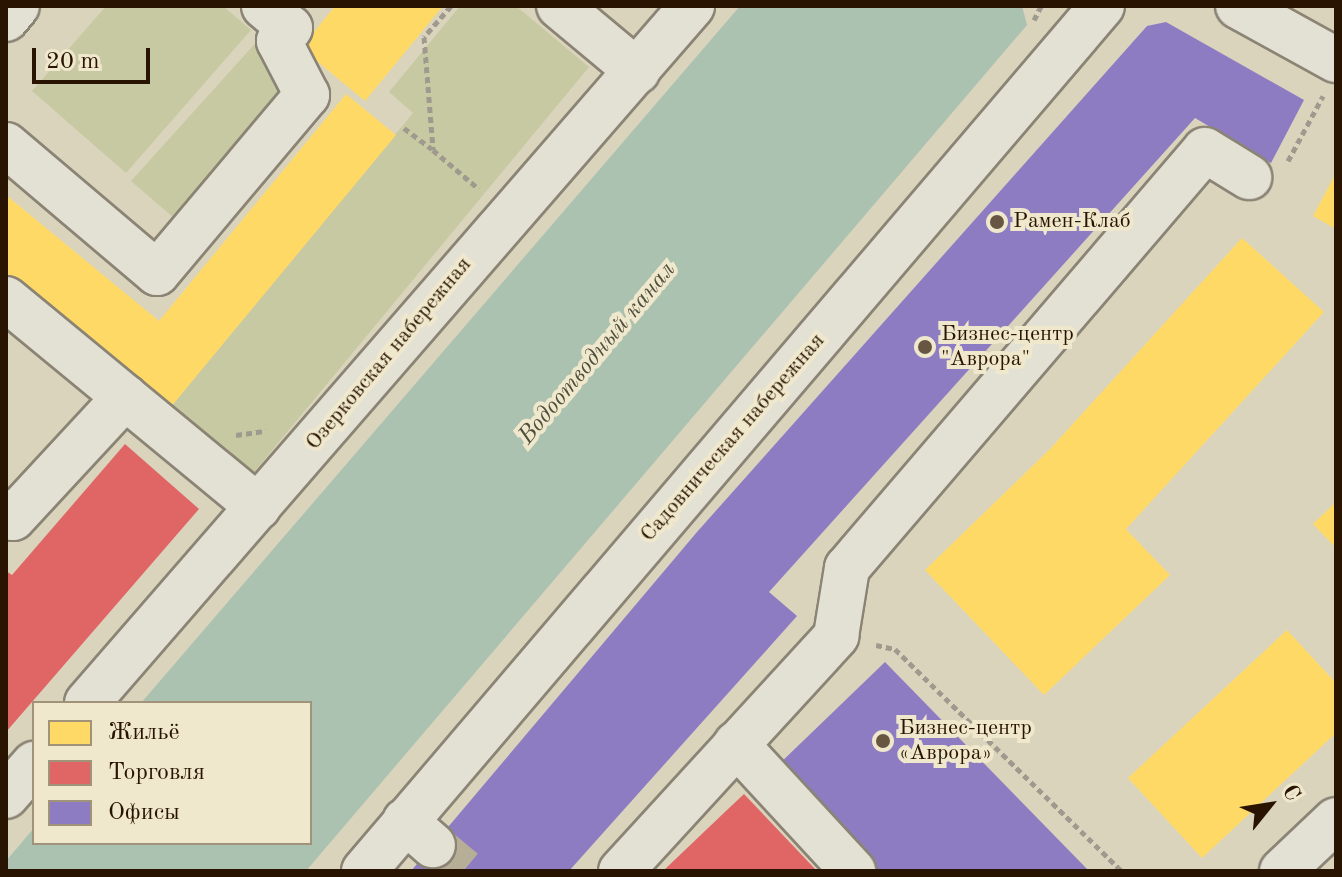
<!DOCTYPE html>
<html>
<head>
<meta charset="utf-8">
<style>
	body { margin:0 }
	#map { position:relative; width:1342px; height:877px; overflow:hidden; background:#dbd4bd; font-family:"Old Standard TT",serif }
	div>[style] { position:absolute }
	.green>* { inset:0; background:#c7c9a2 }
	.water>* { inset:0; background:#abc2b0 }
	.homes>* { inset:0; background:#ffd966 }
	.shops>* { inset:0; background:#e06666 }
	.offices>* { inset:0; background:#8e7cc3 }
	.minor-tunnel>* { height:44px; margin-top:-22px; transform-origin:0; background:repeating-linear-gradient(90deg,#b7ae97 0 44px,transparent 0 66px) }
	.path>* { height:5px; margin-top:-2.5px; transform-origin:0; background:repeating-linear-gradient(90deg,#9f998e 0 6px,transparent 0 10px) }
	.roads { filter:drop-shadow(2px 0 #8b8475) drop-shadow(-2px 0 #8b8475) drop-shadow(0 2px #8b8475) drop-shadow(0 -2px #8b8475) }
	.minor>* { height:44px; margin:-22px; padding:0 22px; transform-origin:22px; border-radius:22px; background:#e3e0d4 }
	.dots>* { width:22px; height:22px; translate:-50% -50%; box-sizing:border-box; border:4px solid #f0e8cc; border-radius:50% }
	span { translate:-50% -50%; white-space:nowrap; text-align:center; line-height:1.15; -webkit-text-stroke:8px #f0e8cc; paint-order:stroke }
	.poi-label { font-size:22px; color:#281400 }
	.left { translate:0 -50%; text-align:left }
	.street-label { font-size:22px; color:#281400 }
	.water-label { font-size:24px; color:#4f4e3c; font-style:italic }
	.frame { position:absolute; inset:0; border:8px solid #281400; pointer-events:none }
	.legend { position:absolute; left:32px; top:701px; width:280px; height:144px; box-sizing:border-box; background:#f0e8cc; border:2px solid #a0937a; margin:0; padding:10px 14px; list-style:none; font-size:24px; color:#281400 }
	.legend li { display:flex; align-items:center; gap:16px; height:40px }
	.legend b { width:40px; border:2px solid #a0937a }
	.north { position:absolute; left:1230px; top:765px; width:80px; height:80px; -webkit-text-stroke:6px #f0e8cc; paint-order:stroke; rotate:60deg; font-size:22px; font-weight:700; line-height:32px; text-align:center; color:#281400 }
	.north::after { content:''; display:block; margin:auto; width:28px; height:36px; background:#281400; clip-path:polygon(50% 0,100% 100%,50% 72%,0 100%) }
	.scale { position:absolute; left:32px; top:48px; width:118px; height:36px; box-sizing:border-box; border:4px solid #281400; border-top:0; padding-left:10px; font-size:24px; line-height:28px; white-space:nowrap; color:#281400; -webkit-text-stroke:6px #f0e8cc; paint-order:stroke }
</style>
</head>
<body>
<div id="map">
	<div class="green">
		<i style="clip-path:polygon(106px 6px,223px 6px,251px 30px,126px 173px,32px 91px)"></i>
		<i style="clip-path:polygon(460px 6px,516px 6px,589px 67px,246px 482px,165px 414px,413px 113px,389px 92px)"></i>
		<i style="clip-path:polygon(260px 38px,295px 91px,181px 224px,131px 181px)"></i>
	</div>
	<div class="water">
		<i style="clip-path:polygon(740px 6px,1022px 6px,1027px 25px,306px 871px,6px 871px,6px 861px,34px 828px,34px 843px,310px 843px,310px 703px,141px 703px)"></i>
	</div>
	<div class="homes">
		<i style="clip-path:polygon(335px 6px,443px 6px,365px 101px,301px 48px)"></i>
		<i style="clip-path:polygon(346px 94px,396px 135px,165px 414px,6px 283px,6px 195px,159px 321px)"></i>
		<i style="clip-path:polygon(1336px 173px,1336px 229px,1313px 216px)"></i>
		<i style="clip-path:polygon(1242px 238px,1324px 312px,1126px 529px,1170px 575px,1044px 695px,925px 570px,1050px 449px)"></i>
		<i style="clip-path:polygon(1336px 502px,1336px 548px,1313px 524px)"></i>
		<i style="clip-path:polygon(1287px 630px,1336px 683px,1336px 733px,1202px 858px,1128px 778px)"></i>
	</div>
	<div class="shops">
		<i style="clip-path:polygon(125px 444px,199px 509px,6px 732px,6px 571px,12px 575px)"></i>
		<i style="clip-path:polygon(744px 794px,817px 871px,663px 871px,727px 810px)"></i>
	</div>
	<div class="offices">
		<i style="clip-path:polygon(1166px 22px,1304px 100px,1271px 163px,1195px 118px,769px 592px,797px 616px,569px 871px,411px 871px,697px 532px,1147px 26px)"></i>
		<i style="clip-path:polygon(885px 662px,1089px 871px,878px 871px,775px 768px)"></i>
	</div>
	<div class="minor-tunnel">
		<i style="left:433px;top:845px;width:40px;rotate:40deg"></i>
	</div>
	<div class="path">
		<i style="left:451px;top:6px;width:41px;rotate:131.1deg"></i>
		<i style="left:424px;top:37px;width:113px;rotate:85.4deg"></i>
		<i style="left:433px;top:150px;width:60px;rotate:40.3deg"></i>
		<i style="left:1034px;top:20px;width:16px;rotate:-63deg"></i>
		<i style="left:404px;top:128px;width:35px;rotate:37deg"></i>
		<i style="left:1288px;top:161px;width:74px;rotate:-61.7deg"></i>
		<i style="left:236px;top:435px;width:30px;rotate:-8deg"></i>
		<i style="left:876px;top:645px;width:19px;rotate:12deg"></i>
		<i style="left:895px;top:649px;width:318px;rotate:44.4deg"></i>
	</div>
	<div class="roads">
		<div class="minor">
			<i style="left:559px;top:6px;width:102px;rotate:39.8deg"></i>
			<i style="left:1238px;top:6px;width:112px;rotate:28.9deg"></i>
			<i style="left:6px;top:19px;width:17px;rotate:-50deg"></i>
			<i style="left:6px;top:145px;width:198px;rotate:40.3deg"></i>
			<i style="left:157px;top:273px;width:233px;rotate:-49.9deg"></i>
			<i style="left:307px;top:95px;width:61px;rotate:-117.4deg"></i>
			<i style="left:279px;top:41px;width:17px;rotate:-50deg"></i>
			<i style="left:290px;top:28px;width:34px;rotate:-140deg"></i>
			<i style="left:6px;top:299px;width:327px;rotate:39.5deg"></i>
			<i style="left:6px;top:512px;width:9px;rotate:41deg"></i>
			<i style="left:13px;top:518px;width:165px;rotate:-47.2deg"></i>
			<i style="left:87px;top:703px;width:923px;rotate:-49.04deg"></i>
			<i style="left:736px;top:744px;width:173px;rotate:47.3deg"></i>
			<i style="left:6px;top:796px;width:43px;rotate:-48.8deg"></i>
			<i style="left:405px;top:821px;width:37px;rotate:41deg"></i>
			<i style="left:364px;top:871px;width:1137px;rotate:-49.53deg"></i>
			<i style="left:621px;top:871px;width:319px;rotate:-47.5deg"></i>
			<i style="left:836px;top:636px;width:69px;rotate:-80.8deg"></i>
			<i style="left:847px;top:568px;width:550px;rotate:-49.42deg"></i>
			<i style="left:1205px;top:150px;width:52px;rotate:31.5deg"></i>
			<i style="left:1282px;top:871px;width:74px;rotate:-43.4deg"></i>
		</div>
	</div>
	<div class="dots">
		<i style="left:997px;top:222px;background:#675742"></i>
		<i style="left:925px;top:347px;background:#675742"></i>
		<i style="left:883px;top:741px;background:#675742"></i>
	</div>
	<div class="poi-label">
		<span class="left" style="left:1013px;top:222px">Рамен-Клаб</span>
		<span class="left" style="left:941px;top:347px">Бизнес-центр<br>"Аврора"</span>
		<span class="left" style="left:899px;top:741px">Бизнес-центр<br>«Аврора»</span>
	</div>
	<div class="street-label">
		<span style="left:389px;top:354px;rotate:-50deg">Озерковская набережная</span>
		<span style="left:733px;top:438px;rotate:-49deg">Садовническая набережная</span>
	</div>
	<div class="water-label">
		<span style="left:598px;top:354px;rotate:-50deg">Водоотводный канал</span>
	</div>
	<div class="frame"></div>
	<ul class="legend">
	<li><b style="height:22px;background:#ffd966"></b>Жильё</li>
	<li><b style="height:22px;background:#e06666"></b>Торговля</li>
	<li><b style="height:22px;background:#8e7cc3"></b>Офисы</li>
	</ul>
	<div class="north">С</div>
	<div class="scale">20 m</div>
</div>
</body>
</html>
